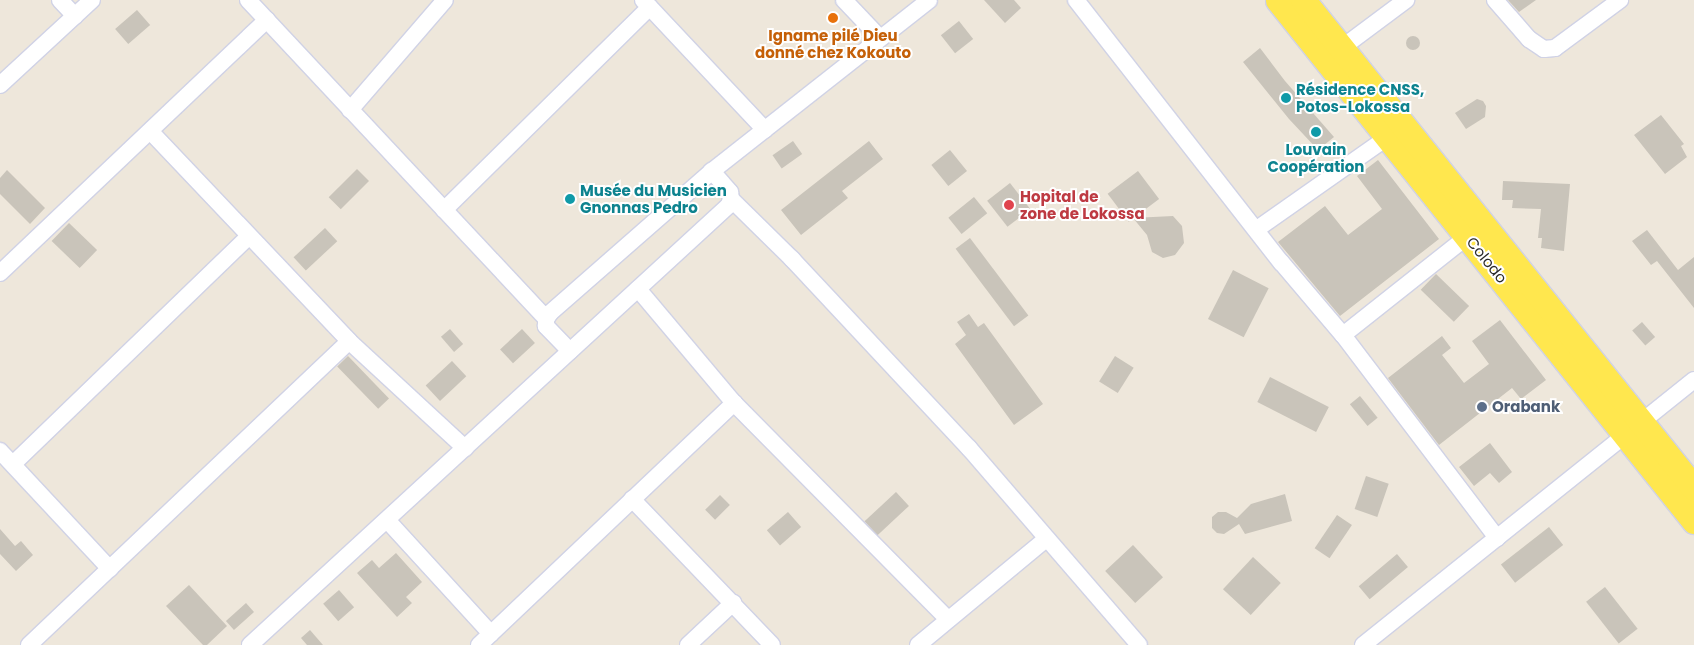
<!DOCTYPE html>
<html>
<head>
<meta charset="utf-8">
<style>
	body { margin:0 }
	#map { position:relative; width:1694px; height:645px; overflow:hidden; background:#eee7db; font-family:Poppins,sans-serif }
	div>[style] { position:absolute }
	.building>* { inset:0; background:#c9c4ba; transform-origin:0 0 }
	.round { border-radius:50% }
	.roads { filter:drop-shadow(1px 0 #d0d2e5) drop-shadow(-1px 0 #d0d2e5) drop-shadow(0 1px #d0d2e5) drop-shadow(0 -1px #d0d2e5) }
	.minor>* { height:16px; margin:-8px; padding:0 8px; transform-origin:8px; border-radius:8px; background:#fff }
	.primary>* { height:25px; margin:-12.5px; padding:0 12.5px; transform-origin:12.5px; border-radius:12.5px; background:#ffe74e }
	.dots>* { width:14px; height:14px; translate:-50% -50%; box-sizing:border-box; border:2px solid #fff; border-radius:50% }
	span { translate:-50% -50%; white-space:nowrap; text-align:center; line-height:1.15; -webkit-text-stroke:4px #fff; paint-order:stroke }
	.food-label { font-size:15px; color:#c56008; font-weight:700 }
	.culture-label { font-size:15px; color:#0d838f; font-weight:700 }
	.left { translate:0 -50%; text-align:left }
	.health-label { font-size:15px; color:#be3a42; font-weight:700 }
	.street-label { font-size:15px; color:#2a2a2a }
	.service-label { font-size:15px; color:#4e5e75; font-weight:700 }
</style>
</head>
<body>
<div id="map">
	<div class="building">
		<i style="clip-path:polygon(984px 0,1014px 0,1021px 8px,1005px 23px)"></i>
		<i style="clip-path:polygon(1508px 0,1536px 0,1519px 12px)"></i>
		<i style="left:137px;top:10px;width:20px;height:29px;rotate:49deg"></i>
		<i style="left:959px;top:21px;width:23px;height:23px;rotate:52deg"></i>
		<i class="round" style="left:1406px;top:36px;width:14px;height:14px"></i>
		<i style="clip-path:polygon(1260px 48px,1285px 81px,1334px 137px,1318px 150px,1289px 119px,1243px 62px)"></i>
		<i style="clip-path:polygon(1477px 99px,1483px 101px,1486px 106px,1485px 117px,1466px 129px,1455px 113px)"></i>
		<i style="clip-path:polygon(1661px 115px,1684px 144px,1681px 146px,1687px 157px,1665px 174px,1634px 135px)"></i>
		<i style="left:793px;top:141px;width:16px;height:25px;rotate:55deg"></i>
		<i style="clip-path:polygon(869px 141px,883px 159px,842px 191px,848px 198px,801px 235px,781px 210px)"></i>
		<i style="left:950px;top:150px;width:27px;height:24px;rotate:51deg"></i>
		<i style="clip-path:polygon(1378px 160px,1439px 239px,1340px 316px,1278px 242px,1325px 206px,1348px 235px,1382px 209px,1357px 176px)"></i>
		<i style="left:357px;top:169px;width:17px;height:40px;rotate:45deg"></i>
		<i style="clip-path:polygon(7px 170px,45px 208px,30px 224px,0 194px,0 178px)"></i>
		<i style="left:1138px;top:171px;width:35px;height:38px;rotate:53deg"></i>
		<i style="clip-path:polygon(1503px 181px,1570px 184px,1564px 251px,1541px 248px,1542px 238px,1538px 238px,1541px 209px,1512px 208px,1513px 200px,1502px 200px)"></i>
		<i style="left:1010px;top:183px;width:33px;height:29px;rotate:52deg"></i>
		<i style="left:974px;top:197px;width:21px;height:33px;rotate:51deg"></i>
		<i style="clip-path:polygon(1173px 216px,1182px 226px,1184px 243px,1175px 255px,1163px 258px,1152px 252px,1147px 235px,1133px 218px)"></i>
		<i style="left:69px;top:223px;width:39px;height:25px;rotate:44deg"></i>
		<i style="left:325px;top:228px;width:18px;height:43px;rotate:47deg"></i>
		<i style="clip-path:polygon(1647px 230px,1678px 270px,1694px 257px,1694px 308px,1657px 261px,1651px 265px,1632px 241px)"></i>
		<i style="left:970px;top:238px;width:97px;height:18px;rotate:53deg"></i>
		<i style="left:1233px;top:270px;width:40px;height:55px;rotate:27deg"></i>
		<i style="left:1436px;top:274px;width:46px;height:22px;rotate:44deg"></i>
		<i style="clip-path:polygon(969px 314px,978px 327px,984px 323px,1043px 404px,1014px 425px,955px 344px,966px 335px,957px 322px)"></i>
		<i style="clip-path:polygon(1500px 320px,1546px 380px,1521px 399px,1512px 388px,1439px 445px,1388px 378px,1442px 336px,1451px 348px,1442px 355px,1464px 383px,1489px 364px,1472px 341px)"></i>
		<i style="left:1642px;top:322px;width:20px;height:13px;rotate:49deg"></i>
		<i style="left:450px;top:329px;width:20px;height:12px;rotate:49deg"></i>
		<i style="left:522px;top:329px;width:19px;height:30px;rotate:47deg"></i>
		<i style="left:348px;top:356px;width:59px;height:15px;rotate:46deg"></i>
		<i style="left:1115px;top:356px;width:22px;height:30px;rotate:32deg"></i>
		<i style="left:452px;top:361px;width:21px;height:36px;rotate:47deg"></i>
		<i style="left:1270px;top:377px;width:66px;height:28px;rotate:27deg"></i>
		<i style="left:1360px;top:396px;width:28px;height:13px;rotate:51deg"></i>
		<i style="clip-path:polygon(1490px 443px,1512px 472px,1499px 483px,1490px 473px,1474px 486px,1459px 467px)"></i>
		<i style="left:1366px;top:476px;width:24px;height:35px;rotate:19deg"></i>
		<i style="left:896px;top:492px;width:19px;height:43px;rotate:47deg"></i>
		<i style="clip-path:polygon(1285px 494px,1292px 521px,1245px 534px,1239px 524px,1224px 534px,1217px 533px,1212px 528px,1212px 517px,1218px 512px,1226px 512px,1237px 518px,1251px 504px)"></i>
		<i style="left:720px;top:495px;width:14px;height:21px;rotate:45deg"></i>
		<i style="left:788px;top:512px;width:20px;height:28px;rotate:49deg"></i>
		<i style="left:1337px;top:515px;width:18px;height:40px;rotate:34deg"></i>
		<i style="left:1549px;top:527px;width:23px;height:61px;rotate:52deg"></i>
		<i style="clip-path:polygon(0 529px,15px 546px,21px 541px,33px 555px,16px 571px,0 554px)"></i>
		<i style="left:1133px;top:545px;width:44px;height:38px;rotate:47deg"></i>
		<i style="clip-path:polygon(396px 553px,422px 582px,406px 597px,412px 603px,397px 617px,357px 573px,372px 560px,379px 568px)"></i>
		<i style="left:1397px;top:554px;width:17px;height:50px;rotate:50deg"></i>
		<i style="left:1253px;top:557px;width:38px;height:44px;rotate:43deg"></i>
		<i style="clip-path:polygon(189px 585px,227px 626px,207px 645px,203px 645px,166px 606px)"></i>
		<i style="left:1605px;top:587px;width:53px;height:24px;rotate:52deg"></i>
		<i style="left:339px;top:590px;width:23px;height:21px;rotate:49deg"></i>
		<i style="left:246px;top:603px;width:12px;height:27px;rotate:48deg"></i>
		<i style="clip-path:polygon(310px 630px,323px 645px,307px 645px,301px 638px)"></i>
	</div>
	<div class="roads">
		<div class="minor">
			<i style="left:60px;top:0;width:22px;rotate:47deg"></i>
			<i style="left:248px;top:0;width:437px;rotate:46.9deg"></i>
			<i style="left:643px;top:0;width:178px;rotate:46.8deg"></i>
			<i style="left:844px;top:0;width:52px;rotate:46.5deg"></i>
			<i style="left:1076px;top:0;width:333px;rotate:52deg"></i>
			<i style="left:1281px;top:262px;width:96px;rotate:49.7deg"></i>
			<i style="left:1343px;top:335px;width:255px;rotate:52.8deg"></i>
			<i style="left:1495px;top:0;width:52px;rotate:48.9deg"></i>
			<i style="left:1529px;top:39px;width:18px;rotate:34deg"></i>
			<i style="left:1544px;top:49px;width:11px;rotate:-5deg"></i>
			<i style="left:1555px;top:48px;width:81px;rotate:-36.4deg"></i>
			<i style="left:1343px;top:47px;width:79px;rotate:-36.7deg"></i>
			<i style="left:0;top:85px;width:125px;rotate:-42.7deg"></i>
			<i style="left:350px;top:110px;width:145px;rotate:-49.2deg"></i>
			<i style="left:151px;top:132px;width:288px;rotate:46.5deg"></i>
			<i style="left:349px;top:341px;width:158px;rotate:42.7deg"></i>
			<i style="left:731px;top:199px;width:86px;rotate:44.5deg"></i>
			<i style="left:792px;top:259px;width:259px;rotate:46.9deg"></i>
			<i style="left:969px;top:448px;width:260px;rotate:49.2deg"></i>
			<i style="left:444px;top:210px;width:289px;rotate:-44.6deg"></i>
			<i style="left:1257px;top:229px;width:160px;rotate:-35.1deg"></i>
			<i style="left:0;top:273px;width:368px;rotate:-43.5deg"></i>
			<i style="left:638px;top:289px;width:149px;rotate:49.9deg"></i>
			<i style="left:734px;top:403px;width:304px;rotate:45.3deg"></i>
			<i style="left:1343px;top:335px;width:159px;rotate:-38.4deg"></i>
			<i style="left:570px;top:351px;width:35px;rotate:-134deg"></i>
			<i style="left:546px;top:326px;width:7px;rotate:-90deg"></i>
			<i style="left:546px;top:319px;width:7px;rotate:-56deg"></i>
			<i style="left:550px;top:313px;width:215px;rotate:-41.2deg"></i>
			<i style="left:712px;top:171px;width:276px;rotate:-38.2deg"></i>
			<i style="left:0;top:451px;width:161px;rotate:47deg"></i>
			<i style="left:13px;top:464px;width:328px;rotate:-44deg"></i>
			<i style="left:632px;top:499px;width:202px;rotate:46.2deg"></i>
			<i style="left:387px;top:520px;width:154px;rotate:47.6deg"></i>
			<i style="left:29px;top:645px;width:441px;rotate:-43.5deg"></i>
			<i style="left:250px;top:645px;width:650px;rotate:-42.57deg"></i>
			<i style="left:729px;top:205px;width:6px;rotate:-72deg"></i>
			<i style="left:731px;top:199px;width:7px;rotate:-98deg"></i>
			<i style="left:730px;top:192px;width:28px;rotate:-131deg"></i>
			<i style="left:479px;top:645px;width:352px;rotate:-43.5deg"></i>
			<i style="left:688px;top:645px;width:62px;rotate:-43deg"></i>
			<i style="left:918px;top:645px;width:166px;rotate:-39.6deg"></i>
			<i style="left:1363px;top:645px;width:424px;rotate:-38.7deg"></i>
		</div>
		<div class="primary">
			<i style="left:1278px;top:0;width:667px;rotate:51.39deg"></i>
			<i style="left:1303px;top:0;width:625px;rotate:51.3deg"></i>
		</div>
	</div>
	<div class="dots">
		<i style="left:833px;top:18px;background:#e8710a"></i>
		<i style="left:1286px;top:98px;background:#0f9aa8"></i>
		<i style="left:1316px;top:132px;background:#0f9aa8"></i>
		<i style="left:570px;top:199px;background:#0f9aa8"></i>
		<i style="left:1009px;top:205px;background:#e0444e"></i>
		<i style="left:1482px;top:407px;background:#5c6f8a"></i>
	</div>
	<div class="food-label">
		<span style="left:833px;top:44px">Igname pilé Dieu<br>donné chez Kokouto</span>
	</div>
	<div class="culture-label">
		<span class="left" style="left:1296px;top:98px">Résidence CNSS,<br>Potos-Lokossa</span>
		<span style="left:1316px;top:158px">Louvain<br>Coopération</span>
		<span class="left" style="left:580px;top:199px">Musée du Musicien<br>Gnonnas Pedro</span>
	</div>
	<div class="health-label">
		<span class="left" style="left:1020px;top:205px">Hopital de<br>zone de Lokossa</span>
	</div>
	<div class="street-label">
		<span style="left:1487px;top:260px;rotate:51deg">Colodo</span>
	</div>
	<div class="service-label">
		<span class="left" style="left:1492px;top:407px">Orabank</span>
	</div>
</div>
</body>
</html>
